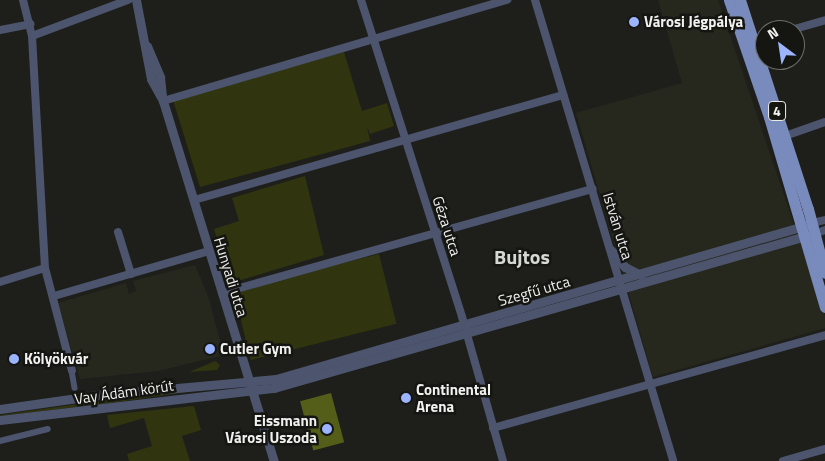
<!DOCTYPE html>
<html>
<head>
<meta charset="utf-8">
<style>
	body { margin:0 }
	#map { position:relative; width:825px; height:461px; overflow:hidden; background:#1e1f1b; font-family:"Titillium Web",sans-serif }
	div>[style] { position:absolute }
	.built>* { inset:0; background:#26281e }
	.green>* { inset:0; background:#303510; transform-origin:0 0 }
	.water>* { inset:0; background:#555e19; transform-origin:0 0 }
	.pedestrian>* { height:5.5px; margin:-2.75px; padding:0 2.75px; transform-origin:2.75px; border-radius:2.75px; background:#4c556d }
	.minor>* { height:8px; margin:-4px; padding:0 4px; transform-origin:4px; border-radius:4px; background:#4c556d }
	.tertiary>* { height:9px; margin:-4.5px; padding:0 4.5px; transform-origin:4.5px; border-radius:4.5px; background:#4c556d }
	.primary>* { height:11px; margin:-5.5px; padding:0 5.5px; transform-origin:5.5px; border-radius:5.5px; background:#798abc }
	.dots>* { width:14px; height:14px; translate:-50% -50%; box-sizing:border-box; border:2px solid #151612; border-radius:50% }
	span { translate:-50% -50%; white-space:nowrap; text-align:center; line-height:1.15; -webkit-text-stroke:5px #151612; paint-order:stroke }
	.shield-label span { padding:1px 4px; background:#151612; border:1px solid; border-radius:4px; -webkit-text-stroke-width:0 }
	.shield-label { font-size:14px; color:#f1f1ef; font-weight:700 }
	.poi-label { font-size:15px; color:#f1f1ef; font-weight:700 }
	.left { translate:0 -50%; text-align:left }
	.right { translate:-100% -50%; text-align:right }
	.street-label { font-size:15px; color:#f1f1ef }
	.district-label { font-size:20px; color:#d6d8d2; font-weight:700 }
	.north { position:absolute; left:755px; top:20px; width:50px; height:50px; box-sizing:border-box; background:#151612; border:1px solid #6d6e6a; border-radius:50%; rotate:329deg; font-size:14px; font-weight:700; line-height:20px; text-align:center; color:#f1f1ef }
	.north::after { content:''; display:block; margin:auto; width:18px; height:22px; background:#9bb4fd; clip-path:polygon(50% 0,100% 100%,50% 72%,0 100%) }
</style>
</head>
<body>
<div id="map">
	<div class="built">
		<i style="clip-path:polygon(658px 0,718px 0,825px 316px,825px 328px,653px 377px,576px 113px,682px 83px)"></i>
		<i style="clip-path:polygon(195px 265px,208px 296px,224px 355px,158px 371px,80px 379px,58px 303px,126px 283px,129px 294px,136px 291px,133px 281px)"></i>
	</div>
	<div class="green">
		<i style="clip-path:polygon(344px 52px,362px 111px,387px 103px,394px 126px,370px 134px,367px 126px,370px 141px,200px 187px,173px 100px)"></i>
		<i style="clip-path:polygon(305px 176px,324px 255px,231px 283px,214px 229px,239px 221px,232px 198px)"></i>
		<i style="left:379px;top:254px;width:72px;height:150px;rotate:76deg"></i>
		<i style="clip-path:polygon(215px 361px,220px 365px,217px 370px,189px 372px)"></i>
		<i style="clip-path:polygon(222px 387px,96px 405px,96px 401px)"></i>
		<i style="clip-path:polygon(92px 402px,92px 405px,0 416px,0 415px)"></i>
		<i style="clip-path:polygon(194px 406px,201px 430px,182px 436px,190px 461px,129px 461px,127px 454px,152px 446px,144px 418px,110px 428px,107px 415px)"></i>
	</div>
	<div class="water">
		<i style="left:331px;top:393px;width:51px;height:32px;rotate:75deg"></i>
	</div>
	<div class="pedestrian">
		<i style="left:72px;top:371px;width:17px;rotate:80deg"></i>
		<i style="left:0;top:441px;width:49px;rotate:-14deg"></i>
	</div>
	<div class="minor">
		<i style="left:23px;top:0;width:37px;rotate:76deg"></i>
		<i style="left:32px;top:36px;width:232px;rotate:86.8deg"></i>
		<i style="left:45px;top:268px;width:106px;rotate:75.3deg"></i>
		<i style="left:361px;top:0;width:333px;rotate:72.3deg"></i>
		<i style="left:462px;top:317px;width:150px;rotate:74.1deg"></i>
		<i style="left:535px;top:0;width:481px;rotate:73.3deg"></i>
		<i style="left:0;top:30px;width:31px;rotate:-11deg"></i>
		<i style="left:791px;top:30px;width:35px;rotate:-16deg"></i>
		<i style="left:32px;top:36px;width:103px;rotate:-20.6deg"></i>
		<i style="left:755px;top:40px;width:10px;rotate:-17deg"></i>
		<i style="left:163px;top:101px;width:359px;rotate:-16.4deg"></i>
		<i style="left:785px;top:136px;width:42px;rotate:-19.3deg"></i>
		<i style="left:194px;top:200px;width:384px;rotate:-15.9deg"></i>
		<i style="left:812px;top:223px;width:13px;rotate:-13deg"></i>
		<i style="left:118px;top:232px;width:44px;rotate:72.8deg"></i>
		<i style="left:814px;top:234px;width:12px;rotate:-20deg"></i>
		<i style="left:0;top:282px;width:47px;rotate:-17.3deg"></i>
		<i style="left:222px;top:293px;width:385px;rotate:-15.7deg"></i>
		<i style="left:54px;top:296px;width:161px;rotate:-16.2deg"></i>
		<i style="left:493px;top:428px;width:345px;rotate:-15.6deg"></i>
		<i style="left:783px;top:461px;width:44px;rotate:-15.9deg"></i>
	</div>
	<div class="tertiary">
		<i style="left:136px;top:0;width:80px;rotate:79.2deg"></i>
		<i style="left:151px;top:79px;width:25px;rotate:61deg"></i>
		<i style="left:163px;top:101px;width:377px;rotate:72.9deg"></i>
		<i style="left:147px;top:46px;width:34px;rotate:67deg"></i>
		<i style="left:160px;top:77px;width:18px;rotate:84deg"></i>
		<i style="left:611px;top:250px;width:22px;rotate:51deg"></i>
		<i style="left:625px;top:267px;width:18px;rotate:27deg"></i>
		<i style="left:0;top:409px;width:99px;rotate:-8.1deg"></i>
		<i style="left:98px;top:395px;width:179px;rotate:-5.1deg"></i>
		<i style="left:276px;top:379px;width:553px;rotate:-16.17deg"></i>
		<i style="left:0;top:420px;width:276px;rotate:-6.7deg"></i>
		<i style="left:274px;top:388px;width:556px;rotate:-15.96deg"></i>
	</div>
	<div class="primary">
		<i style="left:729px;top:0;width:124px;rotate:71.1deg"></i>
		<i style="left:769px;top:117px;width:198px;rotate:73.6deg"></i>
		<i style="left:740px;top:0;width:220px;rotate:72deg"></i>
		<i style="left:808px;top:209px;width:66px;rotate:75.1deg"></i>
	</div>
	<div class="dots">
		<i style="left:634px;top:22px;background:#9bb4fd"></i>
		<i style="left:210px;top:349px;background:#9bb4fd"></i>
		<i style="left:14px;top:359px;background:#9bb4fd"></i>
		<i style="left:406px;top:398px;background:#9bb4fd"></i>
		<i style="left:327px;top:429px;background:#9bb4fd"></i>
	</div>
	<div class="shield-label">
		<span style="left:777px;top:111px">4</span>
	</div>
	<div class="poi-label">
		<span class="left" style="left:644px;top:22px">Városi Jégpálya</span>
		<span class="left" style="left:220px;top:349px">Cutler Gym</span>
		<span class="left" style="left:24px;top:359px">Kölyökvár</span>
		<span class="left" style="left:416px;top:398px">Continental<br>Arena</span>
		<span class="right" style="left:317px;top:429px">Eissmann<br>Városi Uszoda</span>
	</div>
	<div class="street-label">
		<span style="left:447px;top:226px;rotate:72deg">Géza utca</span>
		<span style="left:618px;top:226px;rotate:73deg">István utca</span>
		<span style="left:231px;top:277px;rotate:73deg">Hunyadi utca</span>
		<span style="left:534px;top:291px;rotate:-16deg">Szegfű utca</span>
		<span style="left:124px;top:392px;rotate:-8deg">Vay Ádám körút</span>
	</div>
	<div class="district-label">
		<span style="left:522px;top:256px">Bujtos</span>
	</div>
	<div class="north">N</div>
</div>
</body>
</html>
